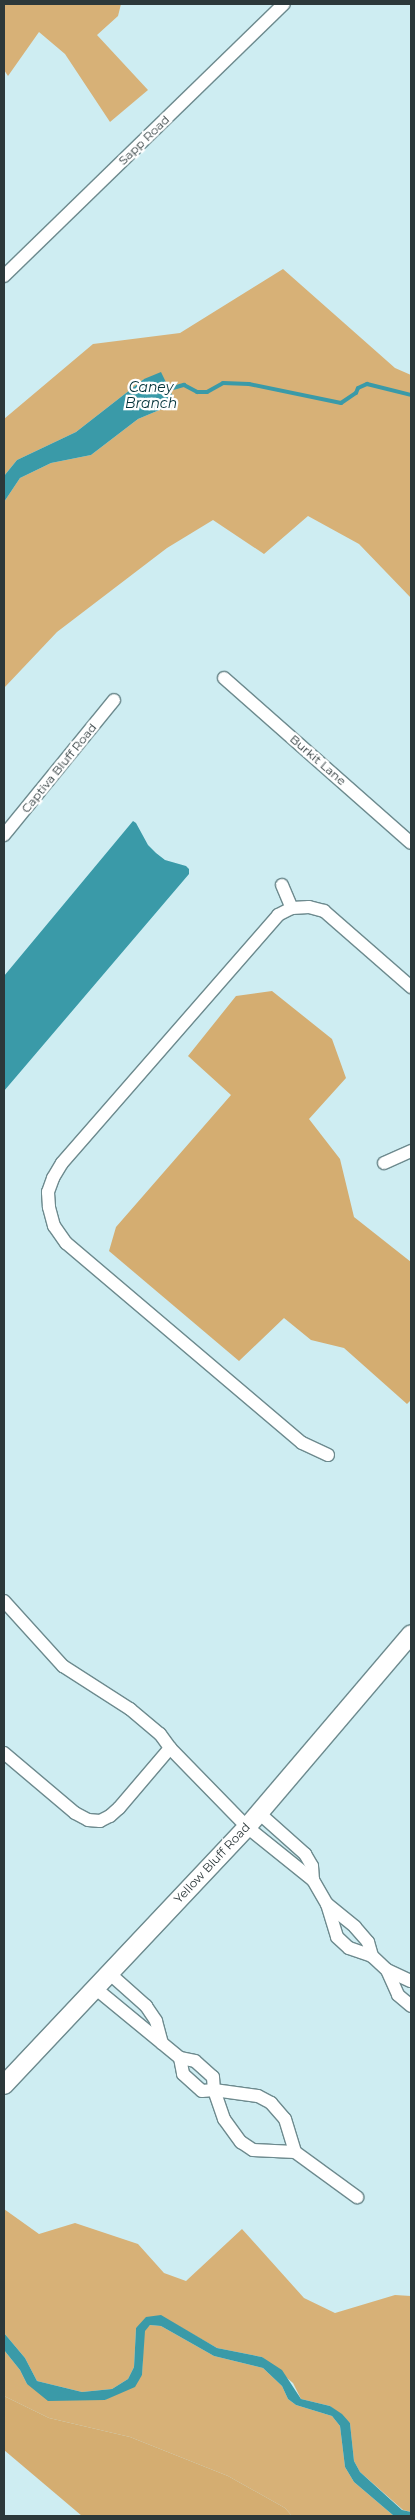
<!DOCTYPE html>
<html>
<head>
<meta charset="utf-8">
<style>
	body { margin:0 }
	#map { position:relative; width:415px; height:2520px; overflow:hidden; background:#ceedf2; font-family:Montserrat,sans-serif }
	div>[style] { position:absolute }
	.green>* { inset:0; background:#d7b177 }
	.forest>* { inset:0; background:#d4ad71 }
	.water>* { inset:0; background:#3a9aa8 }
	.stream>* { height:4px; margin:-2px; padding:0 2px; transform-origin:2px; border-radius:2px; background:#3a9aa8 }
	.roads { filter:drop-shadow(1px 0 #6d8a8e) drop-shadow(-1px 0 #6d8a8e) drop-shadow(0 1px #6d8a8e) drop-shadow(0 -1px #6d8a8e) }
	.street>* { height:12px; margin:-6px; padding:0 6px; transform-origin:6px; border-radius:6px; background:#fff }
	.secondary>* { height:18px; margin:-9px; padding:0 9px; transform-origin:9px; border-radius:9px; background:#fff }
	span { translate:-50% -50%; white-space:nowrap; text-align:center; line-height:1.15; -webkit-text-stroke:4.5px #fff; paint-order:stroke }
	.street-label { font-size:12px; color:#2c383a }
	.water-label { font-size:14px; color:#033239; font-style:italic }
	.frame { position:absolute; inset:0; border:5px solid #2c383a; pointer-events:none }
</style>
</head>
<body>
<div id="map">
	<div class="green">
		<i style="clip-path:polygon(4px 4px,121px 4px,118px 16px,97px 35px,148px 90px,110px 122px,65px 54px,39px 32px,8px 76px,4px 70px)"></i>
		<i style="clip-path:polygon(283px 269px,395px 368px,411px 375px,411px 598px,359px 544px,308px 516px,264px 554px,213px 520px,167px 548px,57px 632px,4px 688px,4px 502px,20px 478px,51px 463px,91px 455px,138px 419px,176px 403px,144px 379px,76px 432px,17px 460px,4px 476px,4px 419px,93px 344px,180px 333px)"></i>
		<i style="clip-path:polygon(4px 2209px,39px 2234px,75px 2223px,138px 2244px,164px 2273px,186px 2281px,242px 2229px,304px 2298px,335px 2313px,395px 2295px,411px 2296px,411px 2512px,403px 2510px,360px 2472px,354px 2461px,350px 2423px,330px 2406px,301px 2399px,293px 2383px,262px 2357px,217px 2348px,161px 2316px,136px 2328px,134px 2367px,128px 2379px,112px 2389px,82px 2392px,37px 2381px,25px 2358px,4px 2333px)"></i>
		<i style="clip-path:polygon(150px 2325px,161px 2326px,214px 2356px,263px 2368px,282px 2386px,288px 2399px,296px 2405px,332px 2416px,340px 2426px,345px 2467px,354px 2482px,394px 2516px,292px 2516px,285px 2508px,228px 2476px,130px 2437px,49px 2418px,4px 2396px,4px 2350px,20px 2370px,27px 2384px,105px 2400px,142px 2375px,144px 2331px)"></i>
	</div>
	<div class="forest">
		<i style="clip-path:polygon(272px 991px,332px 1039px,346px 1078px,309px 1119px,340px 1159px,354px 1217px,411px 1262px,411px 1400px,407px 1404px,344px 1348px,311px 1340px,284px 1318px,239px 1361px,109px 1251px,116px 1227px,231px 1095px,188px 1056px,236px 996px)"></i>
		<i style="clip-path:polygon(4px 2396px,49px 2418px,130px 2437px,228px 2476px,285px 2508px,292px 2516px,82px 2516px,4px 2450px)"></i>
	</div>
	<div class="water">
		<i style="clip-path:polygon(161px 372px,176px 403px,138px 419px,91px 455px,51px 463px,20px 478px,4px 502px,4px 476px,17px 460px,76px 432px,144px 379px)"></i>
		<i style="clip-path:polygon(133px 821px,136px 823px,148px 845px,156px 853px,165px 860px,186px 866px,189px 869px,189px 874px,4px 1091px,4px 976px)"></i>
		<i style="clip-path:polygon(161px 2315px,217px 2348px,262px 2357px,282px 2370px,301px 2399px,330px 2406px,342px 2414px,350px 2423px,354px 2461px,360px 2472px,402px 2510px,411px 2512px,411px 2516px,394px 2516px,354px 2482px,345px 2467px,340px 2426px,332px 2416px,296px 2405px,288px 2399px,282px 2386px,263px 2368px,214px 2356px,161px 2326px,150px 2325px,145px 2331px,142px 2375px,135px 2387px,105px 2400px,48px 2401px,27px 2384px,20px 2370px,4px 2350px,4px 2333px,25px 2358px,37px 2381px,82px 2392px,112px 2389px,128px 2379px,134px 2367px,136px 2328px,146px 2317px)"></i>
	</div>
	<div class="stream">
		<i style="left:166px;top:390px;width:19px;rotate:-16deg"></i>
		<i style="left:184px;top:385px;width:15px;rotate:28deg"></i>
		<i style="left:197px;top:392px;width:10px"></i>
		<i style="left:207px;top:392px;width:18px;rotate:-29deg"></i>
		<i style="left:223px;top:383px;width:26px;rotate:2deg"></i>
		<i style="left:249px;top:384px;width:94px;rotate:11.7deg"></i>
		<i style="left:341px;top:403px;width:18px;rotate:-34deg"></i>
		<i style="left:356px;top:393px;width:5px;rotate:-68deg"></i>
		<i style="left:358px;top:388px;width:10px;rotate:-24deg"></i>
		<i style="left:367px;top:384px;width:45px;rotate:14deg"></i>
	</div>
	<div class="roads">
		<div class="street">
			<i style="left:4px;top:276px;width:390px;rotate:-44.2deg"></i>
			<i style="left:224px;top:678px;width:249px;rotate:41.4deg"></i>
			<i style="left:4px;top:835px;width:174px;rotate:-50.8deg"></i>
			<i style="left:282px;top:885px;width:25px;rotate:67deg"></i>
			<i style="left:384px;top:1163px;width:30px;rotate:-24deg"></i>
			<i style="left:328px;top:1455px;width:29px;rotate:-155deg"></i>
			<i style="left:302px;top:1443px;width:309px;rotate:-139.7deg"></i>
			<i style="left:66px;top:1243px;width:21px;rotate:-125deg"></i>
			<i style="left:54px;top:1226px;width:20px;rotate:-105deg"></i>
			<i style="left:49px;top:1207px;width:15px;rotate:-94deg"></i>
			<i style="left:48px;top:1192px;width:15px;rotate:-70deg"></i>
			<i style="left:53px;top:1178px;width:17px;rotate:-59deg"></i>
			<i style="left:62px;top:1163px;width:329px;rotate:-48.9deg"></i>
			<i style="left:278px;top:915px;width:16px;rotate:-27deg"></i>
			<i style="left:292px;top:908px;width:17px;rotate:-3deg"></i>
			<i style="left:309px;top:907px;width:16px;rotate:15deg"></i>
			<i style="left:324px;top:911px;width:116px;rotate:41.1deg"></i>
			<i style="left:4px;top:1601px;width:88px;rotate:47.8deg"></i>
			<i style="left:63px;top:1666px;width:80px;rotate:32.7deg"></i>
			<i style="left:130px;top:1709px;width:39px;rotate:40deg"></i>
			<i style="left:160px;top:1734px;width:17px;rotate:54deg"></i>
			<i style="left:170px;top:1748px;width:110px;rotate:45.7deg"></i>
			<i style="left:247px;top:1827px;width:85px;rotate:38.8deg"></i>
			<i style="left:313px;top:1880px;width:28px;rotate:60deg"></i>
			<i style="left:327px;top:1904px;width:36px;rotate:39deg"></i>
			<i style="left:355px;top:1927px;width:20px;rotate:49deg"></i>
			<i style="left:368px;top:1942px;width:15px;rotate:74deg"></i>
			<i style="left:372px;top:1956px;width:21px;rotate:43deg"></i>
			<i style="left:387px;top:1970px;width:26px;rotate:25deg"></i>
			<i style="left:4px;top:1753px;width:93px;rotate:40.2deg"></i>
			<i style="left:75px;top:1813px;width:15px;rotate:28deg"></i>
			<i style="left:88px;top:1820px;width:12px;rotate:5deg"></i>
			<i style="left:100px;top:1821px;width:11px;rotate:-27deg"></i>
			<i style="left:110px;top:1816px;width:12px;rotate:-42deg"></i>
			<i style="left:119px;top:1808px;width:79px;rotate:-49.6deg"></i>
			<i style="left:259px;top:1813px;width:62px;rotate:41.7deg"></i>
			<i style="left:305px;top:1854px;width:14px;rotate:60deg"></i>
			<i style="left:312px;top:1866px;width:14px;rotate:86deg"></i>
			<i style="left:327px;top:1904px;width:34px;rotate:73deg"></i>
			<i style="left:337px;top:1937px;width:16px;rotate:43deg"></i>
			<i style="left:349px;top:1948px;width:24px;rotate:19deg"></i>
			<i style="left:387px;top:1970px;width:27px;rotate:66deg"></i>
			<i style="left:398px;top:1995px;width:17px;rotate:40deg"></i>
			<i style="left:109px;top:1973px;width:50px;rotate:41.7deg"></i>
			<i style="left:146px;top:2006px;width:18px;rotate:56deg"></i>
			<i style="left:156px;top:2021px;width:23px;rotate:75deg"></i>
			<i style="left:95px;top:1988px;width:110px;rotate:39.5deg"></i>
			<i style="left:180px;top:2058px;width:16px;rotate:79deg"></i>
			<i style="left:183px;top:2074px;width:25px;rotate:42deg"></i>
			<i style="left:202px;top:2091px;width:12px;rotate:-5deg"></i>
			<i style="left:214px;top:2090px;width:31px;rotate:71deg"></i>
			<i style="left:224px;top:2119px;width:29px;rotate:54deg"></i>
			<i style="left:241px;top:2142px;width:14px;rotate:34deg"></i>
			<i style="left:253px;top:2150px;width:42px;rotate:2.7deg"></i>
			<i style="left:180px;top:2058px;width:15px;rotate:11deg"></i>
			<i style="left:195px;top:2061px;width:24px;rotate:42deg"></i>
			<i style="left:213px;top:2077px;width:13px;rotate:86deg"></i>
			<i style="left:214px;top:2090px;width:44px;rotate:7.8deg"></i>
			<i style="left:258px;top:2096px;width:15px;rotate:28deg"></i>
			<i style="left:271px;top:2103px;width:21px;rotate:49deg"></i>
			<i style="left:285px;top:2119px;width:34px;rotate:73deg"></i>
			<i style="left:295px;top:2152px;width:77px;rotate:36deg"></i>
		</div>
		<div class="secondary">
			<i style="left:4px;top:2085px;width:354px;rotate:-46.7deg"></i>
			<i style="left:247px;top:1827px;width:253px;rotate:-49.6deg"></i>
		</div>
	</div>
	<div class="street-label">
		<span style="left:144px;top:140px;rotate:-44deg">Sapp Road</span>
		<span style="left:318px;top:760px;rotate:41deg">Burkit Lane</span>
		<span style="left:59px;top:768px;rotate:-51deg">Captiva Bluff Road</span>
		<span style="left:212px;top:1863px;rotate:-47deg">Yellow Bluff Road</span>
	</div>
	<div class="water-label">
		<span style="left:151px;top:395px">Caney<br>Branch</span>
	</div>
	<div class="frame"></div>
</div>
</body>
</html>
